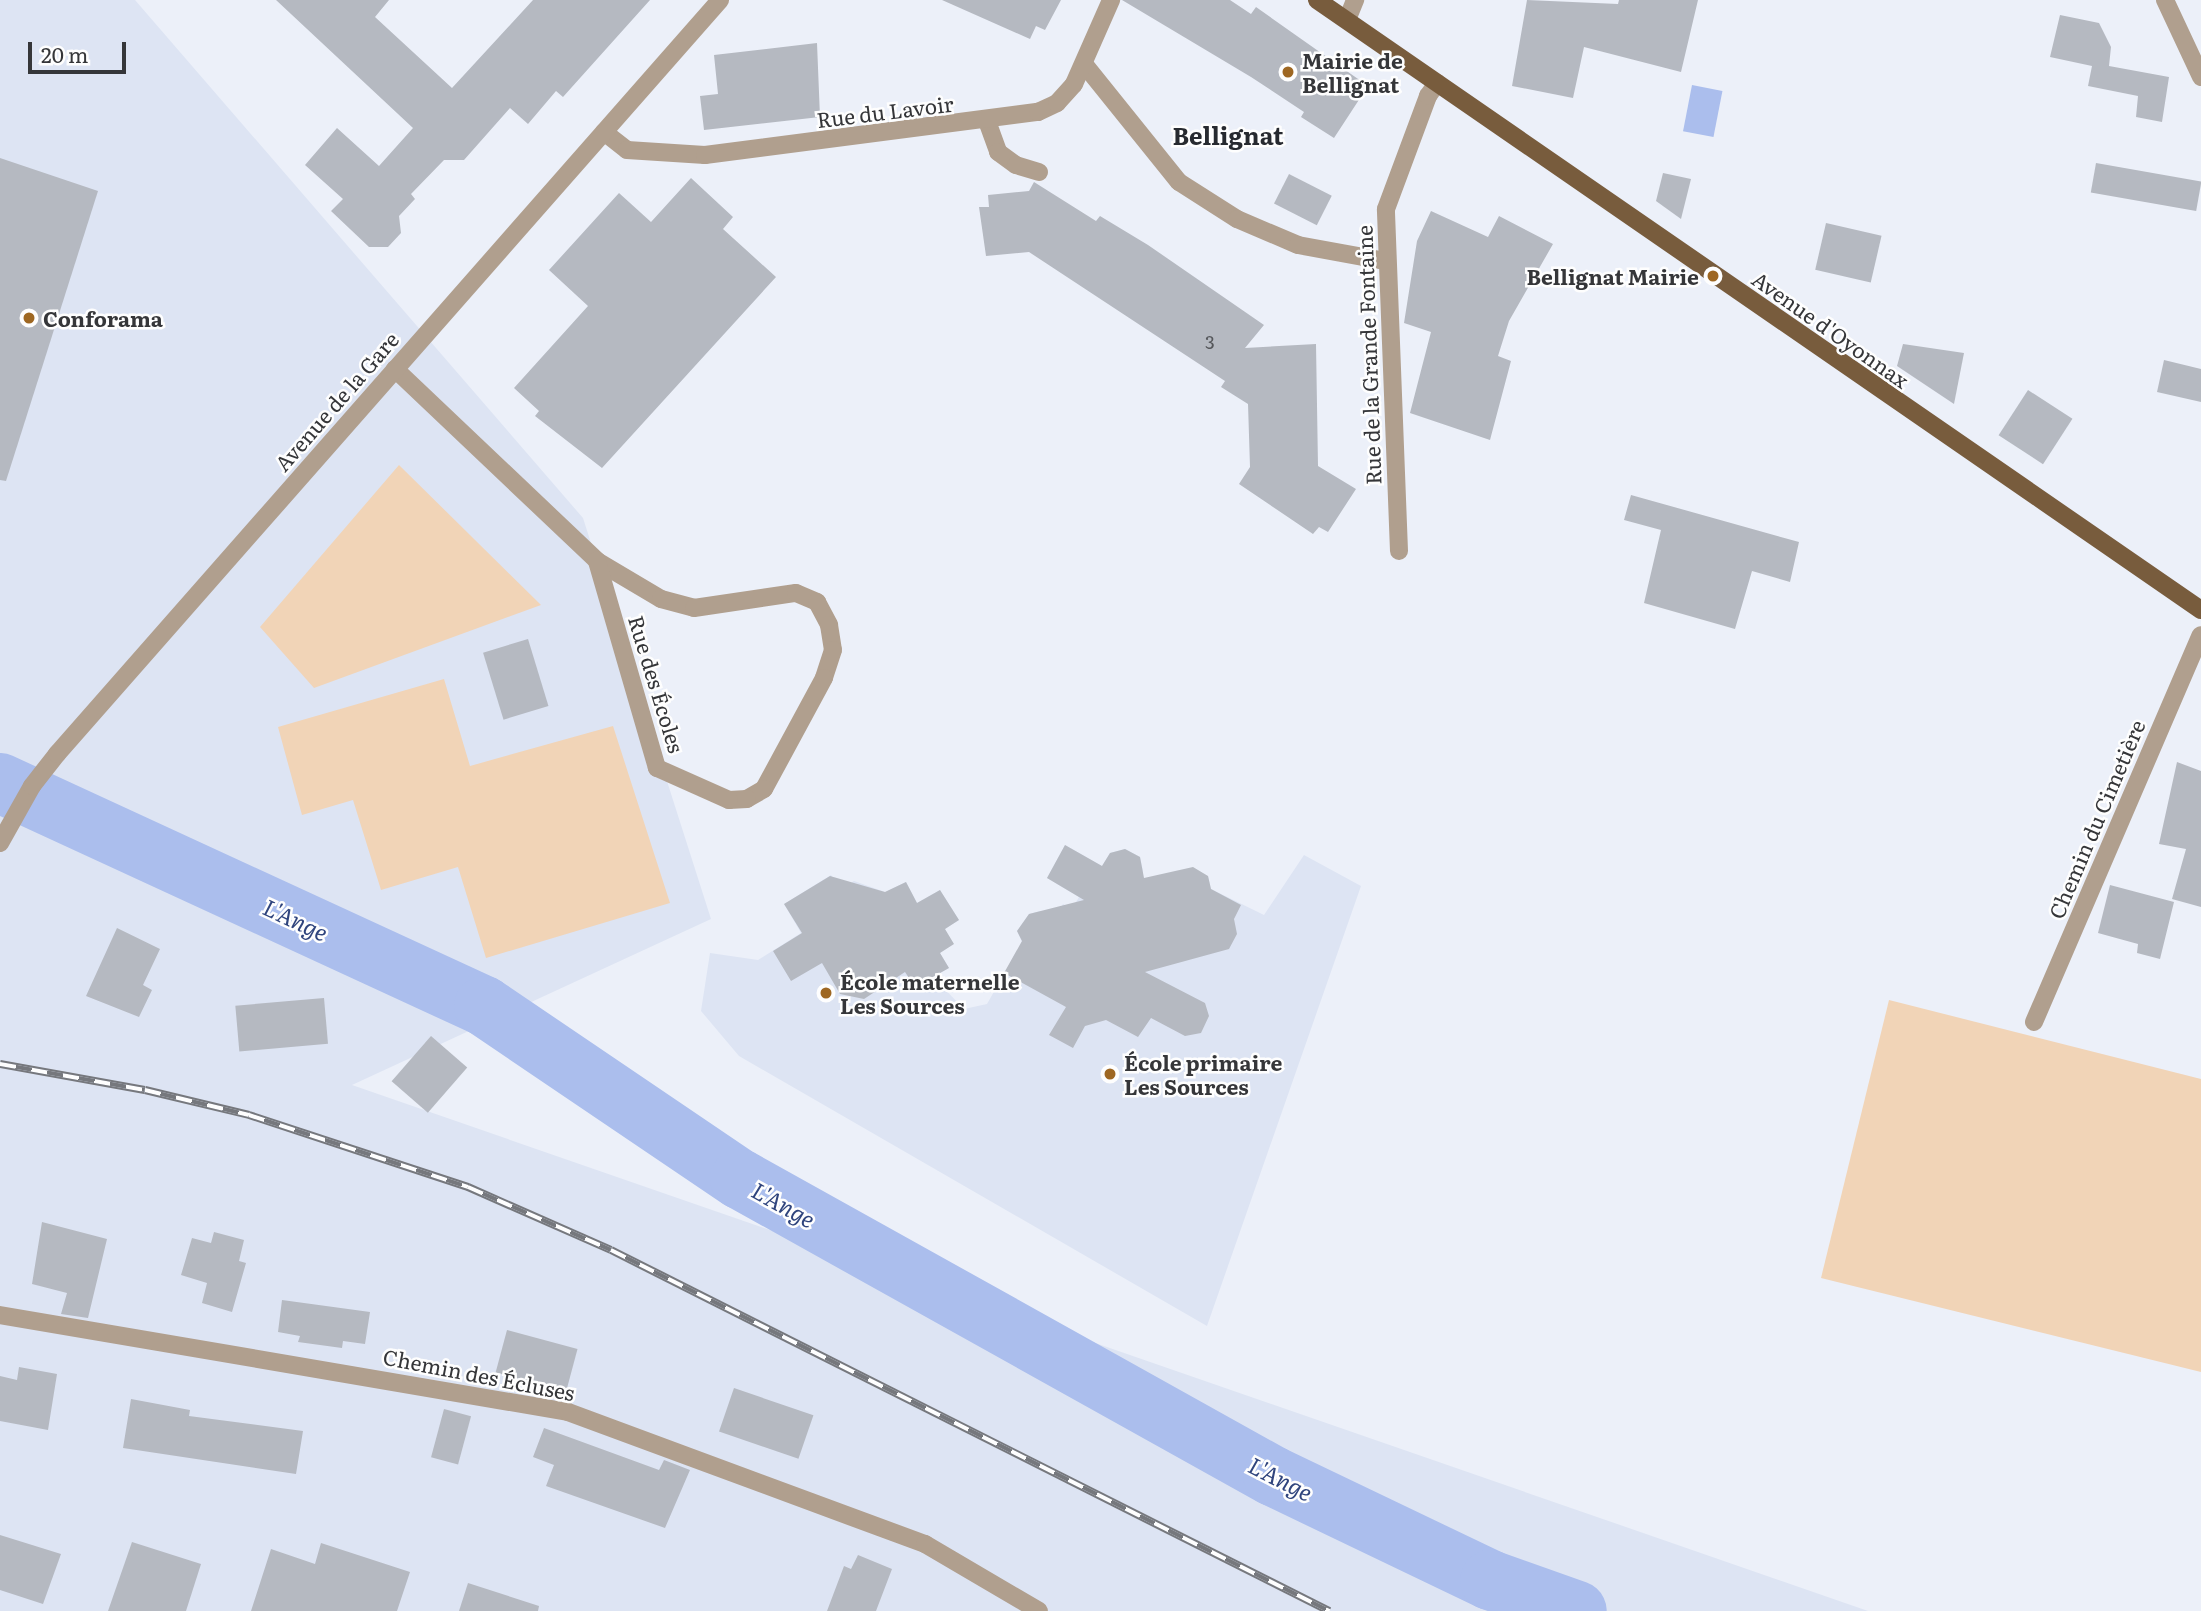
<!DOCTYPE html>
<html>
<head>
<meta charset="utf-8">
<style>
	body { margin:0 }
	#map { position:relative; width:2201px; height:1611px; overflow:hidden; background:#ecf0f9; font-family:Literata,serif }
	div>[style] { position:absolute }
	.built>* { inset:0; background:#dde4f3 }
	.green>* { inset:0; background:#f1d4b7 }
	.water>* { inset:0; background:#abbeed; transform-origin:0 0 }
	.river>* { height:60px; margin:-30px; padding:0 30px; transform-origin:30px; border-radius:30px; background:#abbeed }
	.building>* { inset:0; background:#b5b9c1; transform-origin:0 0 }
	.minor>* { height:18px; margin:-9px; padding:0 9px; transform-origin:9px; border-radius:9px; background:#b09f8e }
	.major>* { height:18px; margin:-9px; padding:0 9px; transform-origin:9px; border-radius:9px; background:#785c3d }
	.rail>* { height:8px; margin-top:-4px; transform-origin:0; background:repeating-linear-gradient(90deg,#fefefe 0 16px,#76787d 0 32px); box-sizing:border-box; border-block:2px solid #76787d }
	.dots>* { width:19px; height:19px; translate:-50% -50%; box-sizing:border-box; border:4px solid #fefefe; border-radius:50% }
	span { translate:-50% -50%; white-space:nowrap; text-align:center; line-height:1.15; -webkit-text-stroke:5px #fefefe; paint-order:stroke }
	.number-label { font-size:18px; color:#55575b }
	.number-label span { -webkit-text-stroke-width:0 }
	.poi-label { font-size:21px; color:#353639; font-weight:700 }
	.left { translate:0 -50%; text-align:left }
	.right { translate:-100% -50%; text-align:right }
	.street-label { font-size:21px; color:#353639 }
	.water-label { font-size:23px; color:#2f447d; font-style:italic }
	.quarter-label { font-size:24px; color:#272a30; font-weight:700 }
	.scale { position:absolute; left:28px; top:42px; width:98px; height:32px; box-sizing:border-box; border:4px solid #353639; border-top:0; padding-left:9px; font-size:21px; line-height:24px; white-space:nowrap; color:#353639; -webkit-text-stroke:5px #fefefe; paint-order:stroke }
</style>
</head>
<body>
<div id="map">
	<div class="built">
		<i style="clip-path:polygon(0 0,135px 0,583px 518px,711px 919px,352px 1085px,1868px 1611px,0 1611px)"></i>
		<i style="clip-path:polygon(1065px 845px,1102px 866px,1110px 853px,1125px 849px,1140px 857px,1143px 871px,1131px 895px,1208px 876px,1211px 889px,1264px 915px,1304px 855px,1361px 886px,1207px 1326px,739px 1056px,701px 1011px,710px 953px,758px 960px,801px 933px,784px 904px,831px 875px,840px 890px,854px 881px,885px 892px,906px 882px,917px 903px,940px 890px,959px 920px,945px 929px,940px 953px,949px 968px,933px 977px,964px 1009px,987px 1004px,1022px 942px,1017px 931px,1029px 914px,1040px 911px,1054px 919px,1063px 904px,1072px 909px,1079px 897px,1047px 878px)"></i>
	</div>
	<div class="green">
		<i style="clip-path:polygon(399px 465px,541px 605px,314px 688px,260px 627px)"></i>
		<i style="clip-path:polygon(444px 679px,470px 766px,613px 726px,670px 903px,486px 958px,458px 867px,381px 890px,353px 800px,302px 815px,278px 727px)"></i>
		<i style="clip-path:polygon(1889px 1000px,2201px 1079px,2201px 1372px,1821px 1278px)"></i>
	</div>
	<div class="water">
		<i style="left:1692px;top:85px;width:31px;height:47px;rotate:11deg"></i>
	</div>
	<div class="river">
		<i style="left:0;top:783px;width:533px;rotate:24.74deg"></i>
		<i style="left:484px;top:1006px;width:309px;rotate:34.1deg"></i>
		<i style="left:740px;top:1179px;width:610px;rotate:29.13deg"></i>
		<i style="left:1273px;top:1476px;width:241px;rotate:25.6deg"></i>
		<i style="left:1490px;top:1580px;width:92px;rotate:19.6deg"></i>
	</div>
	<div class="building">
		<i style="clip-path:polygon(276px 0,389px 0,375px 17px,452px 88px,533px 0,650px 0,563px 97px,556px 91px,528px 124px,510px 108px,464px 160px,444px 160px,411px 194px,415px 199px,399px 216px,401px 233px,388px 247px,369px 247px,331px 211px,343px 199px,305px 165px,337px 128px,379px 166px,413px 128px)"></i>
		<i style="clip-path:polygon(942px 0,1061px 0,1045px 30px,1036px 26px,1030px 39px)"></i>
		<i style="clip-path:polygon(1122px 0,1230px 0,1251px 14px,1256px 7px,1368px 86px,1334px 138px,1301px 117px,1304px 112px,1251px 77px)"></i>
		<i style="clip-path:polygon(1527px 0,1618px 4px,1619px 0,1698px 0,1681px 72px,1584px 47px,1573px 98px,1512px 86px)"></i>
		<i style="clip-path:polygon(2060px 15px,2099px 23px,2111px 47px,2109px 66px,2169px 77px,2162px 122px,2136px 117px,2138px 96px,2088px 86px,2092px 66px,2050px 57px)"></i>
		<i style="clip-path:polygon(817px 43px,820px 117px,704px 130px,700px 96px,718px 94px,714px 55px)"></i>
		<i style="clip-path:polygon(0 158px,98px 191px,6px 481px,0 480px)"></i>
		<i style="left:2096px;top:163px;width:107px;height:30px;rotate:10deg"></i>
		<i style="clip-path:polygon(1663px 173px,1691px 179px,1681px 219px,1656px 201px)"></i>
		<i style="left:1289px;top:174px;width:48px;height:33px;rotate:27deg"></i>
		<i style="clip-path:polygon(691px 178px,733px 217px,723px 229px,776px 277px,602px 468px,535px 416px,539px 411px,514px 388px,588px 306px,549px 270px,619px 193px,651px 222px)"></i>
		<i style="clip-path:polygon(1034px 182px,1096px 221px,1100px 216px,1148px 245px,1264px 325px,1245px 348px,1316px 344px,1318px 466px,1356px 489px,1328px 532px,1319px 527px,1313px 534px,1239px 484px,1250px 467px,1248px 404px,1221px 387px,1225px 381px,1029px 252px,986px 256px,979px 207px,989px 207px,988px 195px,1029px 191px)"></i>
		<i style="clip-path:polygon(1431px 211px,1488px 237px,1499px 216px,1553px 244px,1509px 321px,1498px 356px,1511px 361px,1490px 440px,1410px 413px,1431px 332px,1404px 323px,1417px 241px)"></i>
		<i style="left:1826px;top:223px;width:57px;height:48px;rotate:13deg"></i>
		<i style="clip-path:polygon(1903px 344px,1964px 353px,1954px 404px,1897px 366px)"></i>
		<i style="clip-path:polygon(2164px 360px,2201px 369px,2201px 402px,2157px 392px)"></i>
		<i style="left:2028px;top:390px;width:53px;height:54px;rotate:33deg"></i>
		<i style="clip-path:polygon(1631px 495px,1799px 542px,1790px 582px,1752px 571px,1735px 629px,1644px 603px,1661px 530px,1624px 520px)"></i>
		<i style="left:528px;top:639px;width:70px;height:47px;rotate:73deg"></i>
		<i style="clip-path:polygon(2177px 762px,2201px 771px,2201px 907px,2172px 899px,2186px 849px,2159px 844px)"></i>
		<i style="clip-path:polygon(1065px 845px,1102px 866px,1110px 853px,1125px 849px,1140px 857px,1144px 878px,1193px 867px,1208px 876px,1211px 889px,1241px 905px,1234px 919px,1237px 934px,1229px 949px,1145px 972px,1205px 1003px,1209px 1016px,1201px 1033px,1185px 1036px,1151px 1018px,1138px 1037px,1106px 1020px,1085px 1026px,1073px 1048px,1049px 1035px,1066px 1007px,1004px 973px,1022px 941px,1017px 931px,1029px 914px,1084px 900px,1047px 878px)"></i>
		<i style="clip-path:polygon(830px 876px,885px 892px,906px 882px,917px 903px,940px 890px,959px 920px,945px 929px,954px 944px,940px 953px,949px 968px,915px 987px,905px 972px,864px 999px,840px 994px,822px 963px,791px 981px,773px 951px,802px 933px,784px 904px)"></i>
		<i style="clip-path:polygon(2110px 885px,2174px 902px,2160px 959px,2137px 953px,2138px 944px,2098px 933px)"></i>
		<i style="clip-path:polygon(117px 928px,160px 949px,143px 985px,152px 990px,139px 1017px,86px 996px)"></i>
		<i style="left:324px;top:998px;width:46px;height:89px;rotate:85deg"></i>
		<i style="left:431px;top:1036px;width:48px;height:60px;rotate:41deg"></i>
		<i style="clip-path:polygon(42px 1222px,107px 1239px,88px 1318px,61px 1314px,67px 1293px,32px 1284px)"></i>
		<i style="clip-path:polygon(214px 1232px,244px 1240px,239px 1261px,246px 1263px,232px 1312px,202px 1303px,207px 1283px,181px 1275px,192px 1238px,211px 1243px)"></i>
		<i style="clip-path:polygon(282px 1300px,370px 1312px,365px 1344px,343px 1341px,342px 1348px,298px 1342px,300px 1336px,278px 1332px)"></i>
		<i style="left:507px;top:1330px;width:73px;height:44px;rotate:15deg"></i>
		<i style="clip-path:polygon(19px 1367px,57px 1374px,48px 1430px,0 1421px,0 1376px,17px 1380px)"></i>
		<i style="left:734px;top:1388px;width:84px;height:46px;rotate:19deg"></i>
		<i style="clip-path:polygon(131px 1399px,190px 1410px,189px 1416px,303px 1431px,296px 1474px,123px 1448px)"></i>
		<i style="left:444px;top:1409px;width:28px;height:50px;rotate:15deg"></i>
		<i style="clip-path:polygon(544px 1428px,659px 1470px,664px 1460px,690px 1470px,665px 1528px,546px 1486px,554px 1465px,533px 1457px)"></i>
		<i style="clip-path:polygon(0 1535px,61px 1554px,43px 1604px,0 1590px)"></i>
		<i style="clip-path:polygon(132px 1542px,201px 1564px,186px 1611px,108px 1611px)"></i>
		<i style="clip-path:polygon(321px 1543px,410px 1572px,397px 1611px,251px 1611px,271px 1549px,315px 1564px)"></i>
		<i style="clip-path:polygon(858px 1555px,892px 1569px,876px 1611px,827px 1611px,844px 1566px,851px 1569px)"></i>
		<i style="clip-path:polygon(468px 1583px,539px 1606px,538px 1611px,459px 1611px)"></i>
	</div>
	<div class="minor">
		<i style="left:2165px;top:0;width:85px;rotate:64.9deg"></i>
		<i style="left:1347px;top:20px;width:22px;rotate:-68deg"></i>
		<i style="left:1084px;top:64px;width:151px;rotate:51.2deg"></i>
		<i style="left:1179px;top:182px;width:69px;rotate:32.5deg"></i>
		<i style="left:1237px;top:219px;width:66px;rotate:23.1deg"></i>
		<i style="left:1298px;top:245px;width:88px;rotate:10.4deg"></i>
		<i style="left:987px;top:121px;width:33px;rotate:70deg"></i>
		<i style="left:998px;top:152px;width:22px;rotate:36deg"></i>
		<i style="left:1016px;top:165px;width:24px;rotate:17deg"></i>
		<i style="left:604px;top:132px;width:29px;rotate:38deg"></i>
		<i style="left:627px;top:150px;width:78px;rotate:3.7deg"></i>
		<i style="left:705px;top:155px;width:336px;rotate:-7.4deg"></i>
		<i style="left:1038px;top:112px;width:21px;rotate:-25deg"></i>
		<i style="left:1057px;top:103px;width:25px;rotate:-48deg"></i>
		<i style="left:1074px;top:84px;width:92px;rotate:-66.2deg"></i>
		<i style="left:395px;top:369px;width:279px;rotate:43.5deg"></i>
		<i style="left:597px;top:561px;width:74px;rotate:30.7deg"></i>
		<i style="left:661px;top:599px;width:34px;rotate:15deg"></i>
		<i style="left:694px;top:608px;width:103px;rotate:-8.4deg"></i>
		<i style="left:796px;top:593px;width:23px;rotate:23deg"></i>
		<i style="left:817px;top:602px;width:26px;rotate:62deg"></i>
		<i style="left:829px;top:625px;width:25px;rotate:81deg"></i>
		<i style="left:833px;top:650px;width:29px;rotate:108deg"></i>
		<i style="left:824px;top:678px;width:126px;rotate:118.4deg"></i>
		<i style="left:764px;top:789px;width:20px;rotate:150deg"></i>
		<i style="left:747px;top:799px;width:18px;rotate:177deg"></i>
		<i style="left:729px;top:800px;width:79px;rotate:-156deg"></i>
		<i style="left:657px;top:768px;width:216px;rotate:-106.2deg"></i>
		<i style="left:1399px;top:551px;width:342px;rotate:-92.2deg"></i>
		<i style="left:1386px;top:209px;width:121px;rotate:-69.6deg"></i>
		<i style="left:1428px;top:96px;width:16px;rotate:-55deg"></i>
		<i style="left:0;top:843px;width:65px;rotate:-60.7deg"></i>
		<i style="left:32px;top:786px;width:41px;rotate:-52deg"></i>
		<i style="left:57px;top:754px;width:1004px;rotate:-48.67deg"></i>
		<i style="left:2034px;top:1022px;width:421px;rotate:-66.7deg"></i>
		<i style="left:0;top:1315px;width:576px;rotate:9.69deg"></i>
		<i style="left:568px;top:1412px;width:381px;rotate:20.3deg"></i>
		<i style="left:925px;top:1544px;width:132px;rotate:30.4deg"></i>
	</div>
	<div class="major">
		<i style="left:1317px;top:0;width:1074px;rotate:34.61deg"></i>
	</div>
	<div class="rail">
		<i style="left:0;top:1064px;width:147px;rotate:10.2deg"></i>
		<i style="left:145px;top:1090px;width:107px;rotate:13.5deg"></i>
		<i style="left:249px;top:1115px;width:231px;rotate:18.2deg"></i>
		<i style="left:468px;top:1187px;width:156px;rotate:23.8deg"></i>
		<i style="left:611px;top:1250px;width:804px;rotate:26.69deg"></i>
	</div>
	<div class="dots">
		<i style="left:1288px;top:72px;background:#9e6722"></i>
		<i style="left:1713px;top:276px;background:#9e6722"></i>
		<i style="left:29px;top:318px;background:#9e6722"></i>
		<i style="left:826px;top:993px;background:#9e6722"></i>
		<i style="left:1110px;top:1074px;background:#9e6722"></i>
	</div>
	<div class="number-label">
		<span style="left:1210px;top:342px">3</span>
	</div>
	<div class="poi-label">
		<span class="left" style="left:1302px;top:72px">Mairie de<br>Bellignat</span>
		<span class="right" style="left:1699px;top:276px">Bellignat Mairie</span>
		<span class="left" style="left:43px;top:318px">Conforama</span>
		<span class="left" style="left:840px;top:993px">École maternelle<br>Les Sources</span>
		<span class="left" style="left:1124px;top:1074px">École primaire<br>Les Sources</span>
	</div>
	<div class="street-label">
		<span style="left:885px;top:111px;rotate:-7deg">Rue du Lavoir</span>
		<span style="left:1831px;top:329px;rotate:35deg">Avenue d'Oyonnax</span>
		<span style="left:1368px;top:355px;rotate:-92deg">Rue de la Grande Fontaine</span>
		<span style="left:336px;top:401px;rotate:-49deg">Avenue de la Gare</span>
		<span style="left:657px;top:684px;rotate:73deg">Rue des Écoles</span>
		<span style="left:2096px;top:819px;rotate:-67deg">Chemin du Cimetière</span>
		<span style="left:479px;top:1374px;rotate:11deg">Chemin des Écluses</span>
	</div>
	<div class="water-label">
		<span style="left:296px;top:919px;rotate:25deg">L'Ange</span>
		<span style="left:784px;top:1204px;rotate:29deg">L'Ange</span>
		<span style="left:1281px;top:1478px;rotate:27deg">L'Ange</span>
	</div>
	<div class="quarter-label">
		<span style="left:1228px;top:135px">Bellignat</span>
	</div>
	<div class="scale">20 m</div>
</div>
</body>
</html>
